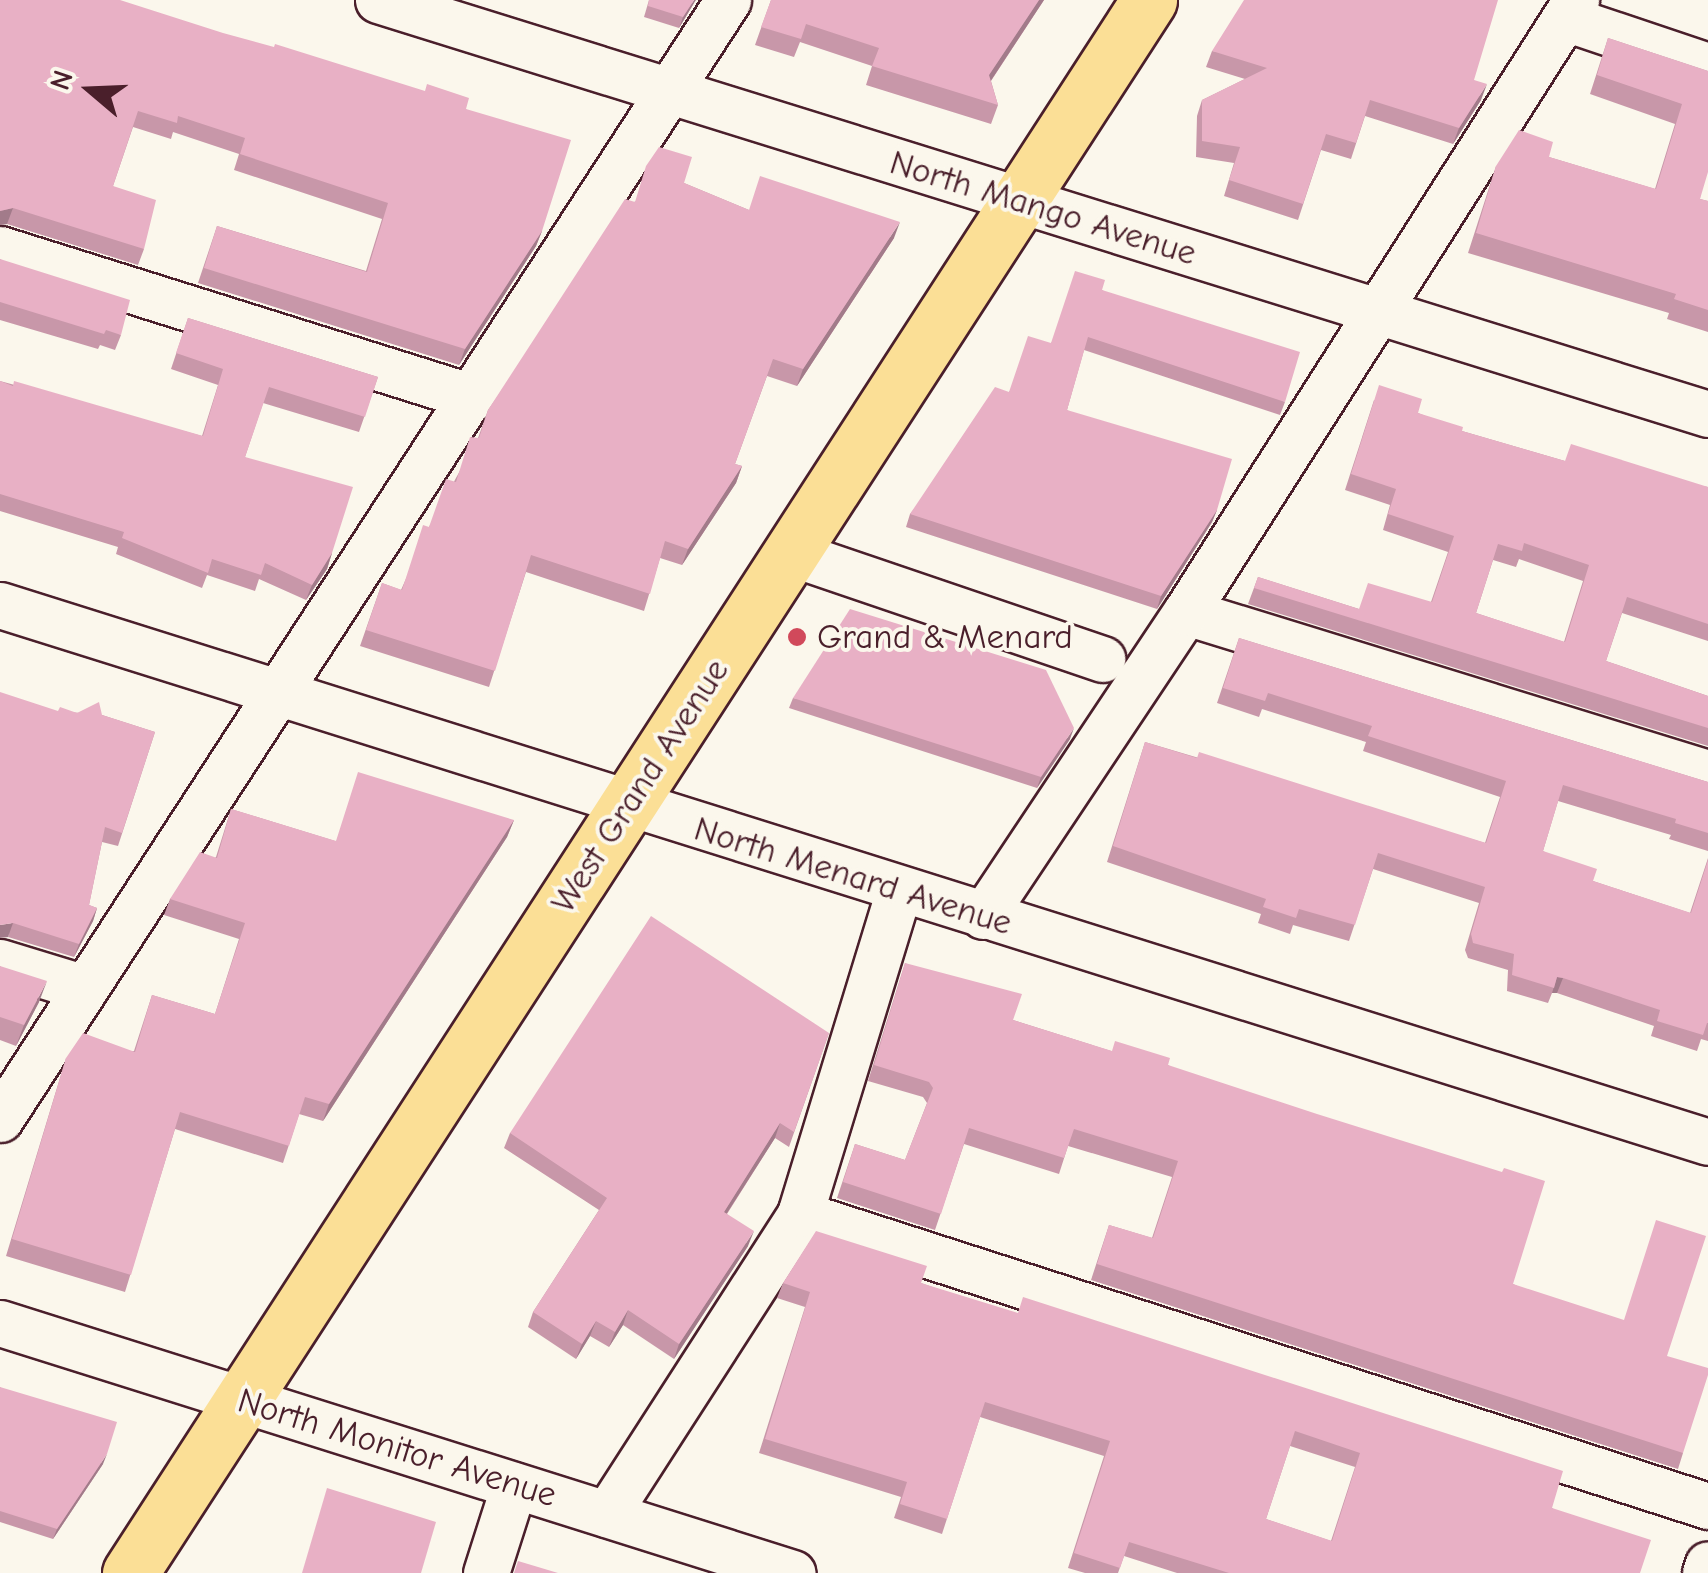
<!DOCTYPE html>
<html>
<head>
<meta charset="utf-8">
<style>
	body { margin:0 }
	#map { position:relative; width:1708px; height:1573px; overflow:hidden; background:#fbf7ec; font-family:"Comic Neue",sans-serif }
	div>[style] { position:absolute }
	.roads { filter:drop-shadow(2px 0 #4a1f2b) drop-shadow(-2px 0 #4a1f2b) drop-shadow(0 2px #4a1f2b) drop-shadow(0 -2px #4a1f2b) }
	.minor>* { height:45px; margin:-22.5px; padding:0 22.5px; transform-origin:22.5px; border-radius:22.5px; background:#fbf7ec }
	.major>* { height:55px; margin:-27.5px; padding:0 27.5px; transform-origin:27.5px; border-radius:27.5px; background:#fbdf96 }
	.wall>* { inset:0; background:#c897a9 }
	.shaded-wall>* { inset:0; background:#a27b8a }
	.building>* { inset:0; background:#e8b0c5 }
	.dots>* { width:28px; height:28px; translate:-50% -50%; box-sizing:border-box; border:5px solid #fbf7ec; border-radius:50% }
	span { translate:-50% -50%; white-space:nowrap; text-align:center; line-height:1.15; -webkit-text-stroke:8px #fbf7ec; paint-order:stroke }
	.street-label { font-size:35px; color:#4a1f2b }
	.poi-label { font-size:35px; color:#4a1f2b }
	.left { translate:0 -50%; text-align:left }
	.north { position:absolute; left:40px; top:40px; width:100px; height:100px; -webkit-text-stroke:8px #fbf7ec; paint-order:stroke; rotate:289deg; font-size:28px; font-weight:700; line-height:40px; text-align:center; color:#4a1f2b }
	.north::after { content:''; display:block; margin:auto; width:35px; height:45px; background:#4a1f2b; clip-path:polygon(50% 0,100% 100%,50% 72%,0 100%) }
</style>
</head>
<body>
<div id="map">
	<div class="roads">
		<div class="minor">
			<i style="left:378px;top:0;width:1393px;rotate:17.29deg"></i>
			<i style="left:1565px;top:18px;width:151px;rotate:18.6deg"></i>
			<i style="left:0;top:249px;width:496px;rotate:17.4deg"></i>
			<i style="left:791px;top:553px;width:329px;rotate:18.8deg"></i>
			<i style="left:0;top:605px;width:1790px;rotate:17.45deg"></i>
			<i style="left:1186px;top:612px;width:546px;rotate:17.14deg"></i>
			<i style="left:983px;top:916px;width:366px;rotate:-56.3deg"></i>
			<i style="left:1186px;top:612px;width:726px;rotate:-57.49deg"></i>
			<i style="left:0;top:962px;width:89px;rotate:17deg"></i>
			<i style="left:0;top:1119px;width:1335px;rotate:-56.95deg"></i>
			<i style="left:800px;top:1214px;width:954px;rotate:17.83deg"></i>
			<i style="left:0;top:1323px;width:831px;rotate:17.5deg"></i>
			<i style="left:607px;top:1514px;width:357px;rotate:-57.2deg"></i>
			<i style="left:800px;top:1214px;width:339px;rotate:-73deg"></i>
			<i style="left:486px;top:1573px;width:92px;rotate:-72.3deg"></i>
			<i style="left:1705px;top:1573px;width:9px;rotate:-72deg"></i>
		</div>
		<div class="major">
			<i style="left:130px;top:1573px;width:1874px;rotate:-57.06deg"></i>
		</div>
	</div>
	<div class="wall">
		<i style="clip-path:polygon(0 0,466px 109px,542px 231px,536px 246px,459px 365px,198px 283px,217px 226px,366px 271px,382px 219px,234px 170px,239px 154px,173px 132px,171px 139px,133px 127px,113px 186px,144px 249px,138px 265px,7px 224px,0 225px)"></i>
		<i style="clip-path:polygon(649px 0,694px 3px,679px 28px,644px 17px)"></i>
		<i style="clip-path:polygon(771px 0,1044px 0,991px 81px,998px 105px,991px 124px,866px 85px,872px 66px,800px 42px,794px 57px,755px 45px)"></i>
		<i style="clip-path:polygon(1608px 38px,1708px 71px,1700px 199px,1708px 201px,1708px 332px,1667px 319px,1669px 313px,1468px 253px,1496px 166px,1549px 157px,1655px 189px,1675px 124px,1590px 94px)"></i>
		<i style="clip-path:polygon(1212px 51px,1474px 80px,1481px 100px,1453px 144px,1365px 116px,1351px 159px,1321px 150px,1298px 220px,1224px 196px,1234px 163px,1196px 157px,1197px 116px,1202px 100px,1245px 79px,1206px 67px)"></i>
		<i style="clip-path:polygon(684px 183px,749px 210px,894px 238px,797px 386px,767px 376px,735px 464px,742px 466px,736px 483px,682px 565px,660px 558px,644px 611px,526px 572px,489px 687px,360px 646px,382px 583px,401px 590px,429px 527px,478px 438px,488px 410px,634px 202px)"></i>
		<i style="clip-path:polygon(0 259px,121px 335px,115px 350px,100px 345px,98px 349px,0 320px)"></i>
		<i style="clip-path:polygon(1102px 290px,1285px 402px,1280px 415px,1084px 350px,1067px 410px,1217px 510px,1212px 522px,1157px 609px,906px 527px,910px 514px,1009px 392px,1051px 343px)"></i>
		<i style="clip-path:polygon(188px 318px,378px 377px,359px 432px,263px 403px,245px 457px,332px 553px,327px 569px,306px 600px,259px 579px,255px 591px,207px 575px,202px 588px,116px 554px,118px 547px,0 511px,0 381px,202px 436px,218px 385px,171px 369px)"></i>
		<i style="clip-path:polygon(evenodd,1374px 400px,1418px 413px,1462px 431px,1565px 461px,1708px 487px,1708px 641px,1622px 613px,1606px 661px,1708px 696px,1708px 746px,1248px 604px,1258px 577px,1359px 609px,1431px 602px,1448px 552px,1383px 530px,1390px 505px,1345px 490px,1374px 400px,1519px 559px,1583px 581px,1564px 642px,1476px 613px,1493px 560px,1516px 567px,1519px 559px)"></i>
		<i style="clip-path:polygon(1239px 638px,1708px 782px,1708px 851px,1669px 839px,1671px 835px,1558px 801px,1543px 851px,1593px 881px,1690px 913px,1708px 858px,1708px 1041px,1701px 1039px,1697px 1051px,1651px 1036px,1654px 1026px,1557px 993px,1552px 993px,1548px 1003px,1507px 991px,1508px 970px,1468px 958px,1465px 950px,1479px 903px,1373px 869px,1349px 941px,1293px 925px,1290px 934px,1258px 923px,1261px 914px,1107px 862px,1145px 742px,1485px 843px,1500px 797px,1363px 751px,1366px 742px,1262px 709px,1259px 717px,1217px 703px)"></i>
		<i style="clip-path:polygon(793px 698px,1070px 739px,1037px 788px,789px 708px)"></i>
		<i style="clip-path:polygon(58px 711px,102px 715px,155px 732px,118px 846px,102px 842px,89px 905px,97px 908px,93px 921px,74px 957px,8px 937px)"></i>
		<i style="clip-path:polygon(231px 809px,335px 841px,514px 820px,507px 837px,323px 1121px,299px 1114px,283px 1163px,175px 1129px,125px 1292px,6px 1256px,66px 1058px,134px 1051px,152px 995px,215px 1014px,239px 939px,164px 915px,170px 899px,216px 857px)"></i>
		<i style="clip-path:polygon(905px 963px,1013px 1020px,1111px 1051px,1168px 1065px,1513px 1284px,1667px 1356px,1683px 1453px,1678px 1469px,1091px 1280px,1109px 1225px,1152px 1238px,1172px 1177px,1068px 1146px,1059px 1174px,964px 1144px,935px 1230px,837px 1198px,855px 1144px,905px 1160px,927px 1103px,923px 1097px,868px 1081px)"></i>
		<i style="clip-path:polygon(0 966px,39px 1002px,16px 1046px,0 1040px)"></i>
		<i style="clip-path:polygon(829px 1033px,789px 1147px,775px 1138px,727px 1214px,748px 1246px,674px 1359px,623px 1325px,609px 1347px,590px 1336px,576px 1359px,528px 1327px,533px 1312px,599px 1210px,504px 1148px,510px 1133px)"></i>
		<i style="clip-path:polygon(evenodd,783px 1283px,921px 1283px,1552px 1508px,1640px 1573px,1177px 1573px,1124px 1556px,1118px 1573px,1085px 1573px,1068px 1568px,1104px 1456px,980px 1417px,942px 1534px,894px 1518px,901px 1497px,759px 1453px,805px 1307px,777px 1298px,783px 1283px,1290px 1446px,1355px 1467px,1331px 1541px,1266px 1519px,1290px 1446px)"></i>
		<i style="clip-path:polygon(0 1387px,103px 1464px,53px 1539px,0 1522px)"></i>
	</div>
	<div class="shaded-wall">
		<i style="clip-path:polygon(694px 0,696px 0,694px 3px,679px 28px,683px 17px)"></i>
		<i style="clip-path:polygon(1039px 0,1044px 0,982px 94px,989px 75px)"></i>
		<i style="clip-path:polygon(1487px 84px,1481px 100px,1453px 144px,1459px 128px)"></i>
		<i style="clip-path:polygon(13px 208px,7px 224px,0 225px,0 211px)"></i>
		<i style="clip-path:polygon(900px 222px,894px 238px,797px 386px,803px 369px)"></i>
		<i style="clip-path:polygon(542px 231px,536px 246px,459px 365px,465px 349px)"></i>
		<i style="clip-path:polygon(742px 466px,736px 483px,682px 565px,688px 549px)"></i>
		<i style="clip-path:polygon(1217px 510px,1212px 522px,1157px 609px,1161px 596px)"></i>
		<i style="clip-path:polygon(332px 553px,327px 569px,306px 600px,312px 585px)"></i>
		<i style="clip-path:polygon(1074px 728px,1070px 739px,1037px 788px,1041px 777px)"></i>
		<i style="clip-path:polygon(514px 820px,507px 837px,323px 1121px,329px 1104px)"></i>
		<i style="clip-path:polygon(97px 908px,93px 921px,74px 957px,79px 944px)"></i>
		<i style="clip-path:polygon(13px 923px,8px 937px,0 938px,0 925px)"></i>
		<i style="clip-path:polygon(1557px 977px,1563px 978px,1557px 993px,1552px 993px)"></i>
		<i style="clip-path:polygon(47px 981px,39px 1002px,16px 1046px,24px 1025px)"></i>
		<i style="clip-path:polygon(780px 1123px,775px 1138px,718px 1227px,724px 1212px)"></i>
		<i style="clip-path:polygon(754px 1231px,748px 1246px,674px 1359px,679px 1344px)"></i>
		<i style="clip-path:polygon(628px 1310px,623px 1325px,609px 1347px,615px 1332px)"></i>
		<i style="clip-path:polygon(596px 1321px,590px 1336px,576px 1359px,582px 1344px)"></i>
		<i style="clip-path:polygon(107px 1454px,103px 1464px,53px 1539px,57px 1529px)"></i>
	</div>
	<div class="building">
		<i style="clip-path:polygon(0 0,120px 0,223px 33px,274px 47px,275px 44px,425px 91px,427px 84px,469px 98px,466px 109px,571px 140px,542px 231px,465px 349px,204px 268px,217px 226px,367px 272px,388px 203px,240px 154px,245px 138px,178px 116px,177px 123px,138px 111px,113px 186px,156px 200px,144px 249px,13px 208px,0 211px)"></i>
		<i style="clip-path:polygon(649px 0,694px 0,683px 17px,648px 6px)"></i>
		<i style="clip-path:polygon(771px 0,1039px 0,989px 75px,998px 105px,872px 66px,879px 48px,806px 24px,801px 39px,761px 27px)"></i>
		<i style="clip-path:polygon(1244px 0,1498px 0,1474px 80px,1487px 84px,1459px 128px,1370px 100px,1356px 143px,1326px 134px,1303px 204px,1229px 180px,1240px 147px,1202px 141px,1202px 100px,1267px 68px,1212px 51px)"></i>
		<i style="clip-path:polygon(1608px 38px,1708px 71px,1708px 172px,1700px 199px,1708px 201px,1708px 310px,1674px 299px,1676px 294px,1476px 233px,1496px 166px,1519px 130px,1553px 142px,1549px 157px,1656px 189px,1682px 104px,1597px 75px)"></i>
		<i style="clip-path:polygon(659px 147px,692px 157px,684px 183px,749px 210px,760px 176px,900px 222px,803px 369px,773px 359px,735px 464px,742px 466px,688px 549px,665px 541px,650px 594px,531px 555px,495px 671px,366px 630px,382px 583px,402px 590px,423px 525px,429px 527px,446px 479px,456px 482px,470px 437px,479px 438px,488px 410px,625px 199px,635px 202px,646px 166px)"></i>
		<i style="clip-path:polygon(0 259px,130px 300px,121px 335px,106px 330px,104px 334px,0 302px)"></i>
		<i style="clip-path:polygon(1075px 271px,1105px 280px,1102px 290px,1300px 352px,1285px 402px,1088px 337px,1067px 410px,1232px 459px,1217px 510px,1161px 596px,910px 514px,995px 387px,1009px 392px,1028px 336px,1051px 343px)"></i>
		<i style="clip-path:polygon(188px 318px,378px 377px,365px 417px,269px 387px,245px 457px,353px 487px,332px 553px,312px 585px,265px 563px,261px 575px,212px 559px,208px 573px,122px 538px,124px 532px,0 494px,0 381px,13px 386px,14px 381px,203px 436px,223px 369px,176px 353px)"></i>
		<i style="clip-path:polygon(evenodd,1379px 385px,1422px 399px,1418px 413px,1463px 427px,1462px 431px,1565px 461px,1571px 444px,1708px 487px,1708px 624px,1627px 597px,1606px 661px,1708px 696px,1708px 728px,1254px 588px,1258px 577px,1359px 609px,1368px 583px,1432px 602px,1454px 536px,1388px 514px,1396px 489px,1351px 474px,1379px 385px,1524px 543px,1589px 565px,1565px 642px,1476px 613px,1498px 544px,1522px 551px,1524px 543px)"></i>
		<i style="clip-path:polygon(850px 609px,1046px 670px,1074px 728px,1041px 777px,793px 698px)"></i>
		<i style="clip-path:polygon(1239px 638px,1708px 782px,1708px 833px,1675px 823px,1676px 819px,1563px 785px,1543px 851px,1597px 869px,1593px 881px,1691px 913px,1708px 860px,1708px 1023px,1707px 1023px,1703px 1035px,1657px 1021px,1660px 1010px,1563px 978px,1557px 977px,1554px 988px,1512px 975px,1514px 954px,1473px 943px,1471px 934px,1485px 887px,1378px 853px,1355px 925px,1299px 909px,1296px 918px,1263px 907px,1266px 899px,1113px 846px,1145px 742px,1197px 758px,1199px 752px,1486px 843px,1506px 781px,1368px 736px,1372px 726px,1268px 693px,1265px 701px,1223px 688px)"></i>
		<i style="clip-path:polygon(0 692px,58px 711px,60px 707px,77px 713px,99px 702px,102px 715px,155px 732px,122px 833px,105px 827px,89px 905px,97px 908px,79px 944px,13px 923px,0 925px)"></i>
		<i style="clip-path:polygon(358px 772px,514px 820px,329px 1104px,305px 1097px,289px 1146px,180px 1112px,131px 1275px,12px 1239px,66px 1058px,83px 1033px,135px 1052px,152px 995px,215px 1014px,245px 923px,170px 899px,200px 852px,217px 858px,231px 809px,336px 841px)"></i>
		<i style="clip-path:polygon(651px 916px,829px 1033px,794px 1132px,780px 1123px,724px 1212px,754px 1231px,679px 1344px,628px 1310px,615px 1332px,596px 1321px,582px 1344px,533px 1312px,607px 1198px,510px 1133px)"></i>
		<i style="clip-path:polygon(905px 963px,1022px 994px,1013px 1020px,1112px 1051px,1115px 1041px,1170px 1058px,1168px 1065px,1317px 1114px,1502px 1172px,1504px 1168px,1545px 1181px,1513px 1284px,1624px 1320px,1656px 1220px,1706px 1236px,1667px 1356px,1708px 1368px,1708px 1375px,1683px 1453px,1097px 1264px,1109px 1225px,1153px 1238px,1178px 1161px,1074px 1129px,1064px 1158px,969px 1128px,941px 1214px,843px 1182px,855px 1144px,905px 1160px,933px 1088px,929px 1082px,874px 1065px)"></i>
		<i style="clip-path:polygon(0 966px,47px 981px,24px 1025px,0 1017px)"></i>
		<i style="clip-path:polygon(evenodd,816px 1231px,927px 1266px,921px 1283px,1018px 1313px,1023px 1297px,1563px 1471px,1552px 1508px,1651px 1540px,1640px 1573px,1229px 1573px,1129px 1542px,1120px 1568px,1074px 1553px,1110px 1441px,985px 1402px,947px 1519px,900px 1504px,907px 1482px,765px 1439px,810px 1292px,783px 1283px,816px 1231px,1295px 1431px,1360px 1453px,1332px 1541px,1266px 1519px,1295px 1431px)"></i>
		<i style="clip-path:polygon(0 1387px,117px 1422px,107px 1454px,57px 1529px,0 1511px)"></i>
		<i style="clip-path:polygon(327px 1488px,436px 1522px,421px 1573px,302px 1573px)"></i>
		<i style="clip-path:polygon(518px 1561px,558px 1573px,514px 1573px)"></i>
	</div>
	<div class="dots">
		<i style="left:797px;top:637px;background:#d1495b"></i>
	</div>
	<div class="street-label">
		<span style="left:1043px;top:208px;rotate:17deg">North Mango Avenue</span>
		<span style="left:640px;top:786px;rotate:-57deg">West Grand Avenue</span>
		<span style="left:853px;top:876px;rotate:17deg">North Menard Avenue</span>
		<span style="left:397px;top:1448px;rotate:17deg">North Monitor Avenue</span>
	</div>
	<div class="poi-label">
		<span class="left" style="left:817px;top:637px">Grand &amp; Menard</span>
	</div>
	<div class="north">N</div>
</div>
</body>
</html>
